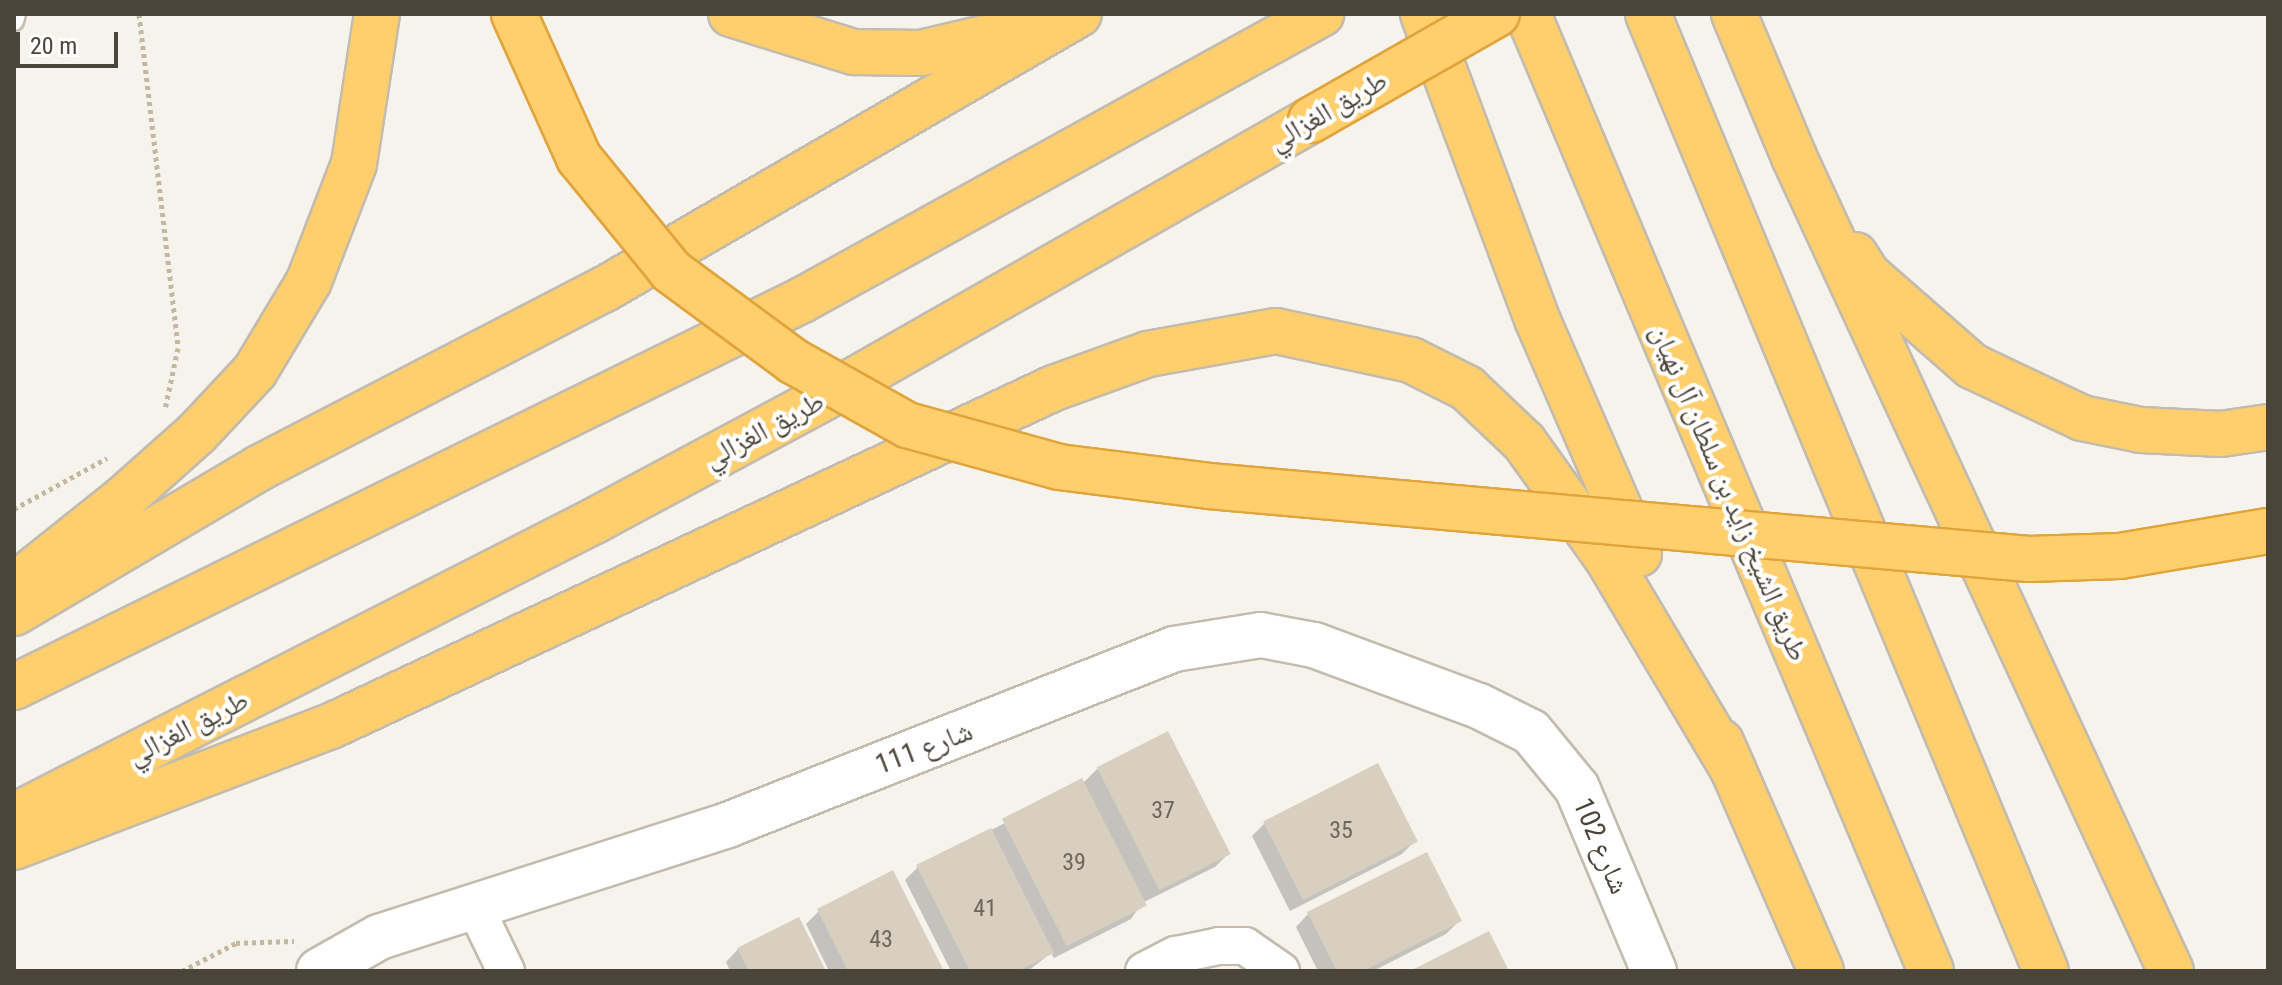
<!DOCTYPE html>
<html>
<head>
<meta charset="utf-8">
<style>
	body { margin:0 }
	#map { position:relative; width:2282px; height:985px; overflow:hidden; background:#f6f3ec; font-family:"Roboto Condensed","Noto Naskh Arabic",sans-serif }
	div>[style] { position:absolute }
	.shadow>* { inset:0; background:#0003 }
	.building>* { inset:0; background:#d8cfc1; transform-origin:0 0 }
	.path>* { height:5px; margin-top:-2.5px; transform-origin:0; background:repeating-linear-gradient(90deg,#c4b79f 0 4px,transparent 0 8px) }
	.roads { filter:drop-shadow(2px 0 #c2bbae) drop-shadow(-2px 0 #c2bbae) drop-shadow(0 2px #c2bbae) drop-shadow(0 -2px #c2bbae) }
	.service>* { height:18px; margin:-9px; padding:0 9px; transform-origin:9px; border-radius:9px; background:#fff }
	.minor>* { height:36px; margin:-18px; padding:0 18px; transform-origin:18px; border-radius:18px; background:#fff }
	.tertiary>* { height:44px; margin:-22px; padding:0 22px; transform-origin:22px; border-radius:22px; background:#fff }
	.motorway>* { height:44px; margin:-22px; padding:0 22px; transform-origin:22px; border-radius:22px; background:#ffcf6e }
	.bridges { filter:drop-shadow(2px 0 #e0a43c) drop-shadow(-2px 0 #e0a43c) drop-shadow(0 2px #e0a43c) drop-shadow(0 -2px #e0a43c) }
	.motorway-bridge>* { height:44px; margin:-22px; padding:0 22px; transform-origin:22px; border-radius:22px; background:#ffcf6e }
	span { translate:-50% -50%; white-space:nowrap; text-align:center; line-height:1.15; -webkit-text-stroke:8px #fff; paint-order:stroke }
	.number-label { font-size:24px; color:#6e675b }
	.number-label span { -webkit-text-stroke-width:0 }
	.street-label { font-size:28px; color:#4b4439 }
	.frame { position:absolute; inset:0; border:16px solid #4b4439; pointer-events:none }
	.scale { position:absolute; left:16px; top:32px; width:102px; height:36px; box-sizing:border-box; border:4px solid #4b4439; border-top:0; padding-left:10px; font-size:24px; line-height:28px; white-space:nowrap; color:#4b4439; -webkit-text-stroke:6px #fff; paint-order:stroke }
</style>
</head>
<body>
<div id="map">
	<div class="shadow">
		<i style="clip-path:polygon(1097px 769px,1228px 854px,1215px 867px,1142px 903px,1131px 919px,1054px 958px,1051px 953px,1028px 971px,951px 971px,905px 880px,918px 867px,1082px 784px)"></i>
		<i style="clip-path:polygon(1265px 823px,1415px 841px,1402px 854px,1290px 911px,1252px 836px)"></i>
		<i style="clip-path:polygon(819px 911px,942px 971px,829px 971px,806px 924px)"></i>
		<i style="clip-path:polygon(1308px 914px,1459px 921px,1446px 934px,1373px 971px,1318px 971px,1296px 927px)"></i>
		<i style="clip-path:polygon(738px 949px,824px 971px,730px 971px,726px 962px)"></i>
	</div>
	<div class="building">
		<i style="left:1168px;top:731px;width:138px;height:80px;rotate:63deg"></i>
		<i style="left:1378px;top:763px;width:88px;height:129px;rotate:63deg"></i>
		<i style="left:1082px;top:778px;width:143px;height:90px;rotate:63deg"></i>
		<i style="clip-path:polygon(991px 828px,1054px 953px,1018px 971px,970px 971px,916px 865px)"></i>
		<i style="clip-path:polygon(1427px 852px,1462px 921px,1363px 971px,1337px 971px,1307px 912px)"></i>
		<i style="clip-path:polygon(893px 870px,944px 971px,848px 971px,817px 909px)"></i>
		<i style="clip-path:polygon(799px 917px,826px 971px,749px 971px,737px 948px)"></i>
		<i style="clip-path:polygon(1489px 931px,1509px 971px,1410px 971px)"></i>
	</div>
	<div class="path">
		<i style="left:139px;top:14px;width:336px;rotate:83.3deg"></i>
		<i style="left:178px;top:348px;width:62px;rotate:102deg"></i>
		<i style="left:14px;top:509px;width:106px;rotate:-28.7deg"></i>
		<i style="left:182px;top:971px;width:61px;rotate:-27.4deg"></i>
		<i style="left:236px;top:943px;width:58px;rotate:-2deg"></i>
	</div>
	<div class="roads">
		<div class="service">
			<i style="left:14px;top:21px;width:7px;rotate:-74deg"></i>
		</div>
		<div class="minor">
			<i style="left:476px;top:909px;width:69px;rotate:64.2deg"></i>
			<i style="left:1144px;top:971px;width:36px;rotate:-27deg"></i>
			<i style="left:1176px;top:955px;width:44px;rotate:-11.8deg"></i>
			<i style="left:1219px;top:946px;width:26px"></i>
			<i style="left:1245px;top:946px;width:44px;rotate:34.8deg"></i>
		</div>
		<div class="tertiary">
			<i style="left:319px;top:971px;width:69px;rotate:-29.5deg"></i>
			<i style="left:379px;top:937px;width:369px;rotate:-17.8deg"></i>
			<i style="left:730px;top:824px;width:477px;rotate:-21.5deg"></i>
			<i style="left:1174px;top:649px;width:88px;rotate:-9.1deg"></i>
			<i style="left:1261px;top:635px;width:54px;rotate:10.7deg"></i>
			<i style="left:1314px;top:645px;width:176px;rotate:20.3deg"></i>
			<i style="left:1479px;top:706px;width:58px;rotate:26.6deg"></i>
			<i style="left:1531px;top:732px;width:72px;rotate:50.6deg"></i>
			<i style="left:1577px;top:788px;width:199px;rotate:67.2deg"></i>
		</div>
		<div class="motorway">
			<i style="left:731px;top:14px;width:129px;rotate:17.2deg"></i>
			<i style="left:854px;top:52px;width:67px;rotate:0.9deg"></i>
			<i style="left:921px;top:53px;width:112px;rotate:-13.4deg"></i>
			<i style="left:1423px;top:14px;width:326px;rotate:69.5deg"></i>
			<i style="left:1537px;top:319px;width:256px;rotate:66.5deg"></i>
			<i style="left:1528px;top:14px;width:1038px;rotate:67.16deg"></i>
			<i style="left:1648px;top:14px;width:1036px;rotate:67.42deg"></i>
			<i style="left:1734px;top:14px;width:155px;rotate:67.2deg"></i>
			<i style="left:1794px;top:157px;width:897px;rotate:65.15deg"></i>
			<i style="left:1855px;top:255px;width:24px;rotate:57deg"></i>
			<i style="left:1868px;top:275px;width:138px;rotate:41.2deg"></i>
			<i style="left:1972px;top:366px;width:122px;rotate:25.3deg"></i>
			<i style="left:2082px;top:418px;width:60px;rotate:11.5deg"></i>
			<i style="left:2141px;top:430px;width:80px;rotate:2.9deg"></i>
			<i style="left:2221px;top:434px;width:48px;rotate:-8.5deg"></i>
			<i style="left:14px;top:586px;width:139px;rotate:-38.6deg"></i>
			<i style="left:123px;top:499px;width:99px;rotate:-41.7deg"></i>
			<i style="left:197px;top:433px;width:85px;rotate:-46.9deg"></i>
			<i style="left:255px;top:371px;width:105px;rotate:-59deg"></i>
			<i style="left:309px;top:281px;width:125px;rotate:-69deg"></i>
			<i style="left:354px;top:164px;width:152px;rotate:-81.3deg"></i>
			<i style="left:14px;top:613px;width:285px;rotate:-30.6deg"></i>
			<i style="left:259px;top:468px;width:387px;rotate:-27.4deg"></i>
			<i style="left:603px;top:290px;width:550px;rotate:-30.11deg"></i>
			<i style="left:14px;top:687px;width:878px;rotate:-26.16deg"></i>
			<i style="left:802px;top:300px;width:593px;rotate:-28.86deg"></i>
			<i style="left:1721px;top:742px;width:250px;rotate:66.4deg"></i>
			<i style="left:14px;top:816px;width:651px;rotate:-26.96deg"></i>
			<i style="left:594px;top:521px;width:260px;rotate:-28.2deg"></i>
			<i style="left:823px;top:398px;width:562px;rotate:-29.67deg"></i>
			<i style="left:14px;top:847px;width:339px;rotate:-20.9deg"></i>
			<i style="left:331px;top:726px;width:798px;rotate:-25.06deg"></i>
			<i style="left:1054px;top:388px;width:100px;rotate:-19.9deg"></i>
			<i style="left:1148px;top:354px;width:130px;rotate:-10.2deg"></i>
			<i style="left:1276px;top:331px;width:138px;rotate:12.1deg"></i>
			<i style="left:1411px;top:360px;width:63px;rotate:26.6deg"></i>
			<i style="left:1467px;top:388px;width:79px;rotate:43.5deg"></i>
			<i style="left:1524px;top:442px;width:143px;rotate:54.4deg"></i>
			<i style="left:1607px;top:558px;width:246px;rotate:59.2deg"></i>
		</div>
	</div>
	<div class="bridges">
		<div class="motorway-bridge">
			<i style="left:514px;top:14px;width:158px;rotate:65.7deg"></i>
			<i style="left:579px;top:158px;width:146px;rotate:50.8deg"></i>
			<i style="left:671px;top:271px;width:152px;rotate:36.4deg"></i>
			<i style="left:793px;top:361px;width:131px;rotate:29.3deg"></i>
			<i style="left:907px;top:425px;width:158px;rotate:15.4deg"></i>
			<i style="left:1059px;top:467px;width:151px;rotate:7.2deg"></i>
			<i style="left:1209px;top:486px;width:823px;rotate:5.09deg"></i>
			<i style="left:2029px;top:559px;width:91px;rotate:-1.9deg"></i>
			<i style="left:2120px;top:556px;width:150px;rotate:-9.6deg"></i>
			<i style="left:1311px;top:120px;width:214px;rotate:-29.7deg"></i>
		</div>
	</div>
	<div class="number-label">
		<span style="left:1163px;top:811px">37</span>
		<span style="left:1341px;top:831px">35</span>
		<span style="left:1074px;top:863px">39</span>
		<span style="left:985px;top:909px">41</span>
		<span style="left:881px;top:940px">43</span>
	</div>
	<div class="street-label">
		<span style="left:1328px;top:111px;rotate:-30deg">طريق الغزالي</span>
		<span style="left:764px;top:430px;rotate:-28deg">طريق الغزالي</span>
		<span style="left:1729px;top:493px;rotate:67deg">طريق الشيخ زايد بن سلطان آل نهيان</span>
		<span style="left:188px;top:728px;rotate:-27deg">طريق الغزالي</span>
		<span style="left:924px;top:748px;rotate:-21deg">شارع 111</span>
		<span style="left:1601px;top:846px;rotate:67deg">شارع 102</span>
	</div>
	<div class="frame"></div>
	<div class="scale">20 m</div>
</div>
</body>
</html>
